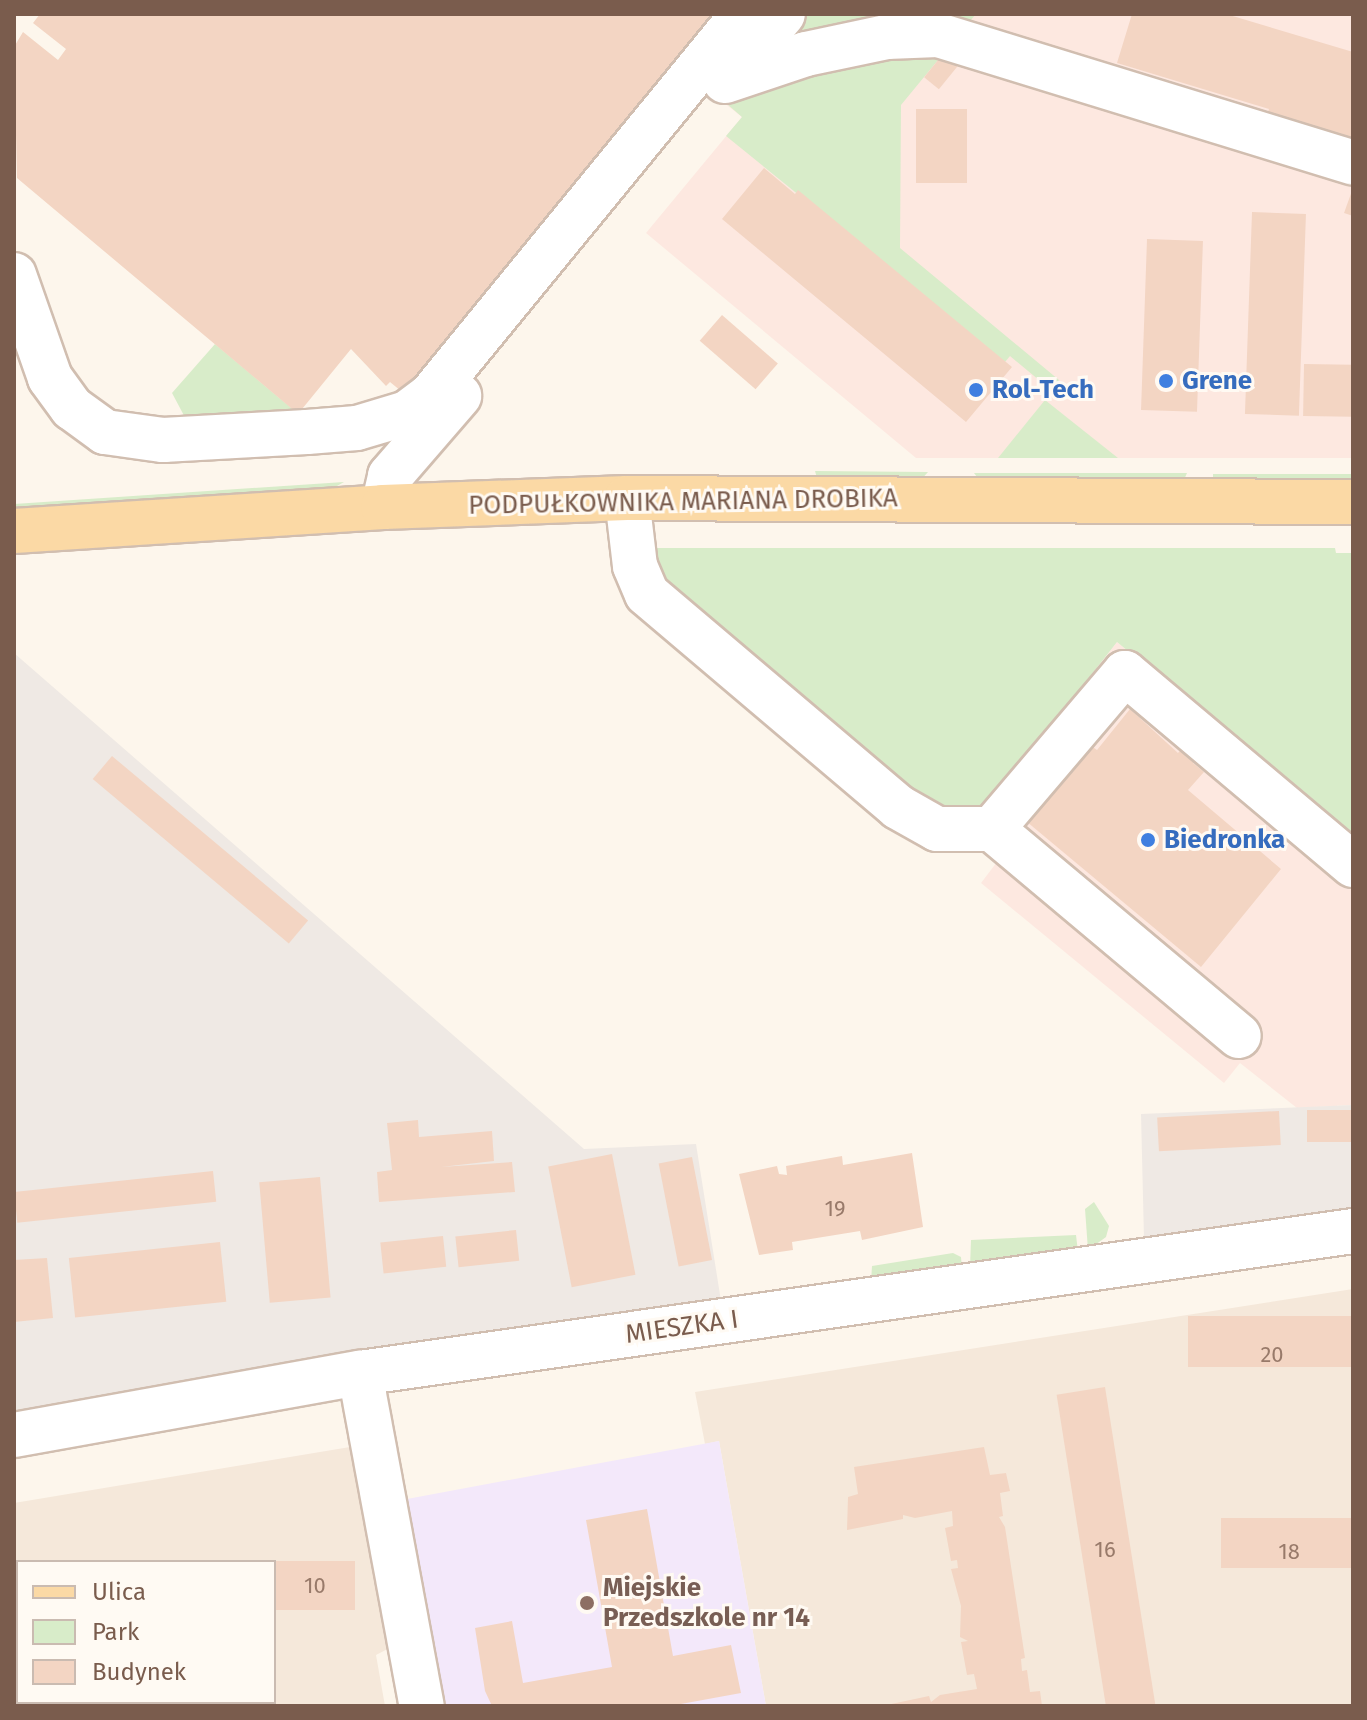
<!DOCTYPE html>
<html>
<head>
<meta charset="utf-8">
<style>
	body { margin:0 }
	#map { position:relative; width:1367px; height:1720px; overflow:hidden; background:#fdf6ec; font-family:"Fira Sans",sans-serif }
	div>[style] { position:absolute }
	.residential>* { inset:0; background:#f5e8da }
	.commercial>* { inset:0; background:#fde8e0 }
	.industrial>* { inset:0; background:#efe9e4 }
	.education>* { inset:0; background:#f3e8fa }
	.green>* { inset:0; background:#d8ecc9; transform-origin:0 0 }
	.building>* { inset:0; background:#f3d5c3; transform-origin:0 0 }
	.roads { filter:drop-shadow(2px 0 #d1beb0) drop-shadow(-2px 0 #d1beb0) drop-shadow(0 2px #d1beb0) drop-shadow(0 -2px #d1beb0) }
	.minor>* { height:44px; margin:-22px; padding:0 22px; transform-origin:22px; border-radius:22px; background:#fff }
	.major>* { height:44px; margin:-22px; padding:0 22px; transform-origin:22px; border-radius:22px; background:#fbd9a5 }
	.dots>* { width:22px; height:22px; translate:-50% -50%; box-sizing:border-box; border:4px solid #fffaf3; border-radius:50% }
	span { translate:-50% -50%; white-space:nowrap; text-align:center; line-height:1.15; -webkit-text-stroke:6px #fffaf3; paint-order:stroke }
	.number-label { font-size:22px; color:#987a6a }
	.number-label span { -webkit-text-stroke-width:0 }
	.shop-label { font-size:26px; color:#366cbe; font-weight:700 }
	.left { translate:0 -50%; text-align:left }
	.street-label { font-size:26px; color:#7a5c4d }
	.education-label { font-size:26px; color:#785e54; font-weight:700 }
	.frame { position:absolute; inset:0; border:16px solid #7a5c4d; pointer-events:none }
	.legend { position:absolute; left:16px; top:1560px; width:260px; height:144px; box-sizing:border-box; background:#fffaf3; border:2px solid #cabbb1; margin:0; padding:10px 14px; list-style:none; font-size:24px; color:#7a5c4d }
	.legend li { display:flex; align-items:center; gap:16px; height:40px }
	.legend b { width:40px; border:2px solid #cabbb1 }
</style>
</head>
<body>
<div id="map">
	<div class="residential">
		<i style="clip-path:polygon(1353px 1289px,1353px 1706px,766px 1706px,719px 1441px,705px 1444px,695px 1392px)"></i>
		<i style="clip-path:polygon(evenodd,356px 1446px,397px 1644px,376px 1655px,385px 1706px,14px 1706px,14px 1503px,356px 1446px,18px 1562px,274px 1562px,274px 1702px,18px 1702px,18px 1562px)"></i>
	</div>
	<div class="commercial">
		<i style="clip-path:polygon(758px 14px,1353px 14px,1353px 458px,916px 458px,646px 233px,742px 117px,700px 84px)"></i>
		<i style="clip-path:polygon(1117px 642px,1353px 836px,1353px 1105px,1297px 1108px,1240px 1063px,1224px 1083px,981px 883px,997px 862px,982px 849px,957px 846px)"></i>
	</div>
	<div class="industrial">
		<i style="clip-path:polygon(14px 653px,584px 1149px,696px 1144px,721px 1301px,14px 1417px)"></i>
		<i style="clip-path:polygon(1353px 1105px,1353px 1209px,1144px 1239px,1141px 1114px)"></i>
	</div>
	<div class="education">
		<i style="clip-path:polygon(719px 1441px,766px 1706px,444px 1706px,407px 1499px)"></i>
	</div>
	<div class="green">
		<i style="clip-path:polygon(805px 14px,976px 14px,964px 28px,776px 49px)"></i>
		<i style="clip-path:polygon(943px 54px,901px 105px,900px 248px,1059px 380px,1051px 390px,1010px 356px,1005px 362px,726px 136px,742px 117px,727px 104px,782px 82px,852px 60px)"></i>
		<i style="clip-path:polygon(215px 344px,295px 411px,189px 425px,172px 393px)"></i>
		<i style="clip-path:polygon(1045px 400px,1118px 458px,998px 458px)"></i>
		<i style="clip-path:polygon(815px 471px,928px 472px,920px 481px,817px 478px)"></i>
		<i style="clip-path:polygon(974px 473px,1187px 473px,1183px 482px,980px 481px)"></i>
		<i style="left:1213px;top:474px;width:140px;height:10px"></i>
		<i style="clip-path:polygon(344px 482px,330px 490px,14px 514px,14px 504px)"></i>
		<i style="clip-path:polygon(652px 548px,1335px 548px,1336px 553px,1353px 553px,1353px 836px,1117px 642px,993px 800px,975px 808px,929px 807px,662px 589px)"></i>
		<i style="clip-path:polygon(1094px 1202px,1109px 1226px,1106px 1237px,1088px 1250px,1085px 1209px)"></i>
		<i style="clip-path:polygon(1076px 1235px,1078px 1252px,970px 1267px,971px 1240px)"></i>
		<i style="clip-path:polygon(953px 1253px,961px 1257px,962px 1269px,871px 1282px,872px 1266px)"></i>
	</div>
	<div class="building">
		<i style="clip-path:polygon(40px 14px,726px 14px,407px 396px,390px 382px,386px 386px,351px 349px,298px 414px,17px 178px,14px 47px,23px 32px,58px 60px,66px 49px,33px 23px)"></i>
		<i style="clip-path:polygon(1132px 14px,1226px 14px,1353px 52px,1353px 142px,1267px 115px,1269px 109px,1117px 63px)"></i>
		<i style="left:943px;top:54px;width:19px;height:30px;rotate:39deg"></i>
		<i style="left:916px;top:109px;width:51px;height:74px"></i>
		<i style="clip-path:polygon(764px 168px,795px 194px,798px 190px,1012px 367px,966px 422px,722px 219px)"></i>
		<i style="clip-path:polygon(1353px 188px,1353px 216px,1344px 213px)"></i>
		<i style="left:1252px;top:212px;width:54px;height:202px;rotate:2deg"></i>
		<i style="left:1147px;top:239px;width:56px;height:171px;rotate:2deg"></i>
		<i style="left:722px;top:315px;width:74px;height:34px;rotate:41deg"></i>
		<i style="left:1304px;top:364px;width:49px;height:52px;rotate:1deg"></i>
		<i style="clip-path:polygon(1130px 709px,1178px 753px,1185px 745px,1199px 755px,1193px 763px,1204px 772px,1188px 790px,1281px 869px,1201px 967px,1015px 812px,1077px 736px,1097px 750px)"></i>
		<i style="left:112px;top:756px;width:256px;height:30px;rotate:40deg"></i>
		<i style="left:1353px;top:1110px;width:32px;height:46px;rotate:90deg"></i>
		<i style="left:1279px;top:1111px;width:34px;height:122px;rotate:87deg"></i>
		<i style="clip-path:polygon(418px 1120px,419px 1137px,492px 1131px,494px 1161px,441px 1167px,512px 1162px,515px 1192px,379px 1202px,377px 1172px,392px 1170px,387px 1123px)"></i>
		<i style="clip-path:polygon(912px 1153px,923px 1227px,862px 1240px,860px 1231px,792px 1242px,793px 1250px,759px 1255px,739px 1174px,777px 1166px,779px 1174px,787px 1175px,786px 1166px,842px 1156px,843px 1165px)"></i>
		<i style="left:612px;top:1154px;width:123px;height:65px;rotate:79deg"></i>
		<i style="left:692px;top:1157px;width:105px;height:34px;rotate:79deg"></i>
		<i style="left:213px;top:1171px;width:31px;height:200px;rotate:84deg"></i>
		<i style="left:320px;top:1177px;width:121px;height:61px;rotate:85deg"></i>
		<i style="left:516px;top:1230px;width:31px;height:61px;rotate:84deg"></i>
		<i style="left:443px;top:1236px;width:31px;height:63px;rotate:84deg"></i>
		<i style="left:220px;top:1242px;width:60px;height:152px;rotate:84deg"></i>
		<i style="clip-path:polygon(47px 1258px,53px 1318px,14px 1322px,14px 1260px)"></i>
		<i style="left:1353px;top:1316px;width:51px;height:165px;rotate:90deg"></i>
		<i style="left:1105px;top:1387px;width:323px;height:49px;rotate:81deg"></i>
		<i style="clip-path:polygon(984px 1447px,990px 1475px,1006px 1473px,1010px 1491px,1000px 1493px,1003px 1516px,999px 1517px,1005px 1527px,1025px 1658px,1021px 1659px,1022px 1671px,1027px 1670px,1030px 1692px,1040px 1691px,1042px 1706px,882px 1706px,929px 1696px,931px 1702px,940px 1695px,977px 1689px,974px 1674px,967px 1675px,961px 1642px,968px 1641px,960px 1637px,961px 1606px,951px 1569px,958px 1568px,957px 1560px,951px 1561px,945px 1528px,953px 1526px,952px 1511px,915px 1518px,903px 1515px,903px 1519px,847px 1530px,848px 1497px,858px 1494px,854px 1467px)"></i>
		<i style="clip-path:polygon(647px 1509px,673px 1656px,731px 1645px,741px 1693px,670px 1706px,492px 1706px,485px 1691px,475px 1628px,512px 1621px,523px 1683px,612px 1667px,586px 1520px)"></i>
		<i style="left:1353px;top:1518px;width:50px;height:132px;rotate:90deg"></i>
		<i style="left:274px;top:1561px;width:81px;height:49px"></i>
		<i style="left:14px;top:1562px;width:4px;height:49px"></i>
		<i style="clip-path:polygon(14px 1682px,18px 1702px,30px 1706px,14px 1706px)"></i>
	</div>
	<div class="roads">
		<div class="minor">
			<i style="left:728px;top:78px;width:84px;rotate:-49.3deg"></i>
			<i style="left:725px;top:81px;width:85px;rotate:-18.4deg"></i>
			<i style="left:806px;top:54px;width:83px;rotate:-11.9deg"></i>
			<i style="left:887px;top:37px;width:51px;rotate:-2.2deg"></i>
			<i style="left:938px;top:35px;width:434px;rotate:17.1deg"></i>
			<i style="left:14px;top:275px;width:109px;rotate:70.7deg"></i>
			<i style="left:50px;top:378px;width:37px;rotate:54deg"></i>
			<i style="left:72px;top:408px;width:41px;rotate:36deg"></i>
			<i style="left:105px;top:432px;width:59px;rotate:7.9deg"></i>
			<i style="left:163px;top:440px;width:144px;rotate:-3.2deg"></i>
			<i style="left:307px;top:432px;width:50px;rotate:-4.6deg"></i>
			<i style="left:357px;top:428px;width:52px;rotate:-16.7deg"></i>
			<i style="left:407px;top:413px;width:30px;rotate:-37deg"></i>
			<i style="left:431px;top:395px;width:492px;rotate:-50.7deg"></i>
			<i style="left:627px;top:498px;width:68px;rotate:83.3deg"></i>
			<i style="left:635px;top:566px;width:30px;rotate:67deg"></i>
			<i style="left:647px;top:594px;width:329px;rotate:40.3deg"></i>
			<i style="left:898px;top:807px;width:45px;rotate:29.4deg"></i>
			<i style="left:937px;top:829px;width:55px"></i>
			<i style="left:992px;top:829px;width:322px;rotate:40deg"></i>
			<i style="left:383px;top:507px;width:32px;rotate:-77deg"></i>
			<i style="left:390px;top:476px;width:106px;rotate:-49.2deg"></i>
			<i style="left:992px;top:829px;width:205px;rotate:-49.6deg"></i>
			<i style="left:1125px;top:673px;width:298px;rotate:40.1deg"></i>
			<i style="left:360px;top:1373px;width:339px;rotate:79.5deg"></i>
			<i style="left:14px;top:1435px;width:352px;rotate:-10.2deg"></i>
			<i style="left:360px;top:1373px;width:1003px;rotate:-8.14deg"></i>
		</div>
		<div class="major">
			<i style="left:14px;top:531px;width:370px;rotate:-3.7deg"></i>
			<i style="left:383px;top:507px;width:244px;rotate:-2.1deg"></i>
			<i style="left:627px;top:498px;width:726px;rotate:0.32deg"></i>
		</div>
	</div>
	<div class="dots">
		<i style="left:1166px;top:381px;background:#3f7fe0"></i>
		<i style="left:976px;top:390px;background:#3f7fe0"></i>
		<i style="left:1148px;top:840px;background:#3f7fe0"></i>
		<i style="left:587px;top:1603px;background:#8d6e63"></i>
	</div>
	<div class="number-label">
		<span style="left:835px;top:1209px">19</span>
		<span style="left:1272px;top:1355px">20</span>
		<span style="left:1105px;top:1550px">16</span>
		<span style="left:1289px;top:1552px">18</span>
		<span style="left:315px;top:1586px">10</span>
	</div>
	<div class="shop-label">
		<span class="left" style="left:1182px;top:381px">Grene</span>
		<span class="left" style="left:992px;top:390px">Rol-Tech</span>
		<span class="left" style="left:1164px;top:840px">Biedronka</span>
	</div>
	<div class="street-label">
		<span style="left:683px;top:502px;rotate:-1deg">PODPUŁKOWNIKA MARIANA DROBIKA</span>
		<span style="left:682px;top:1327px;rotate:-8deg">MIESZKA I</span>
	</div>
	<div class="education-label">
		<span class="left" style="left:603px;top:1603px">Miejskie<br>Przedszkole nr 14</span>
	</div>
	<div class="frame"></div>
	<ul class="legend">
	<li><b style="height:10px;background:#fbd9a5"></b>Ulica</li>
	<li><b style="height:22px;background:#d8ecc9"></b>Park</li>
	<li><b style="height:22px;background:#f3d5c3"></b>Budynek</li>
	</ul>
</div>
</body>
</html>
